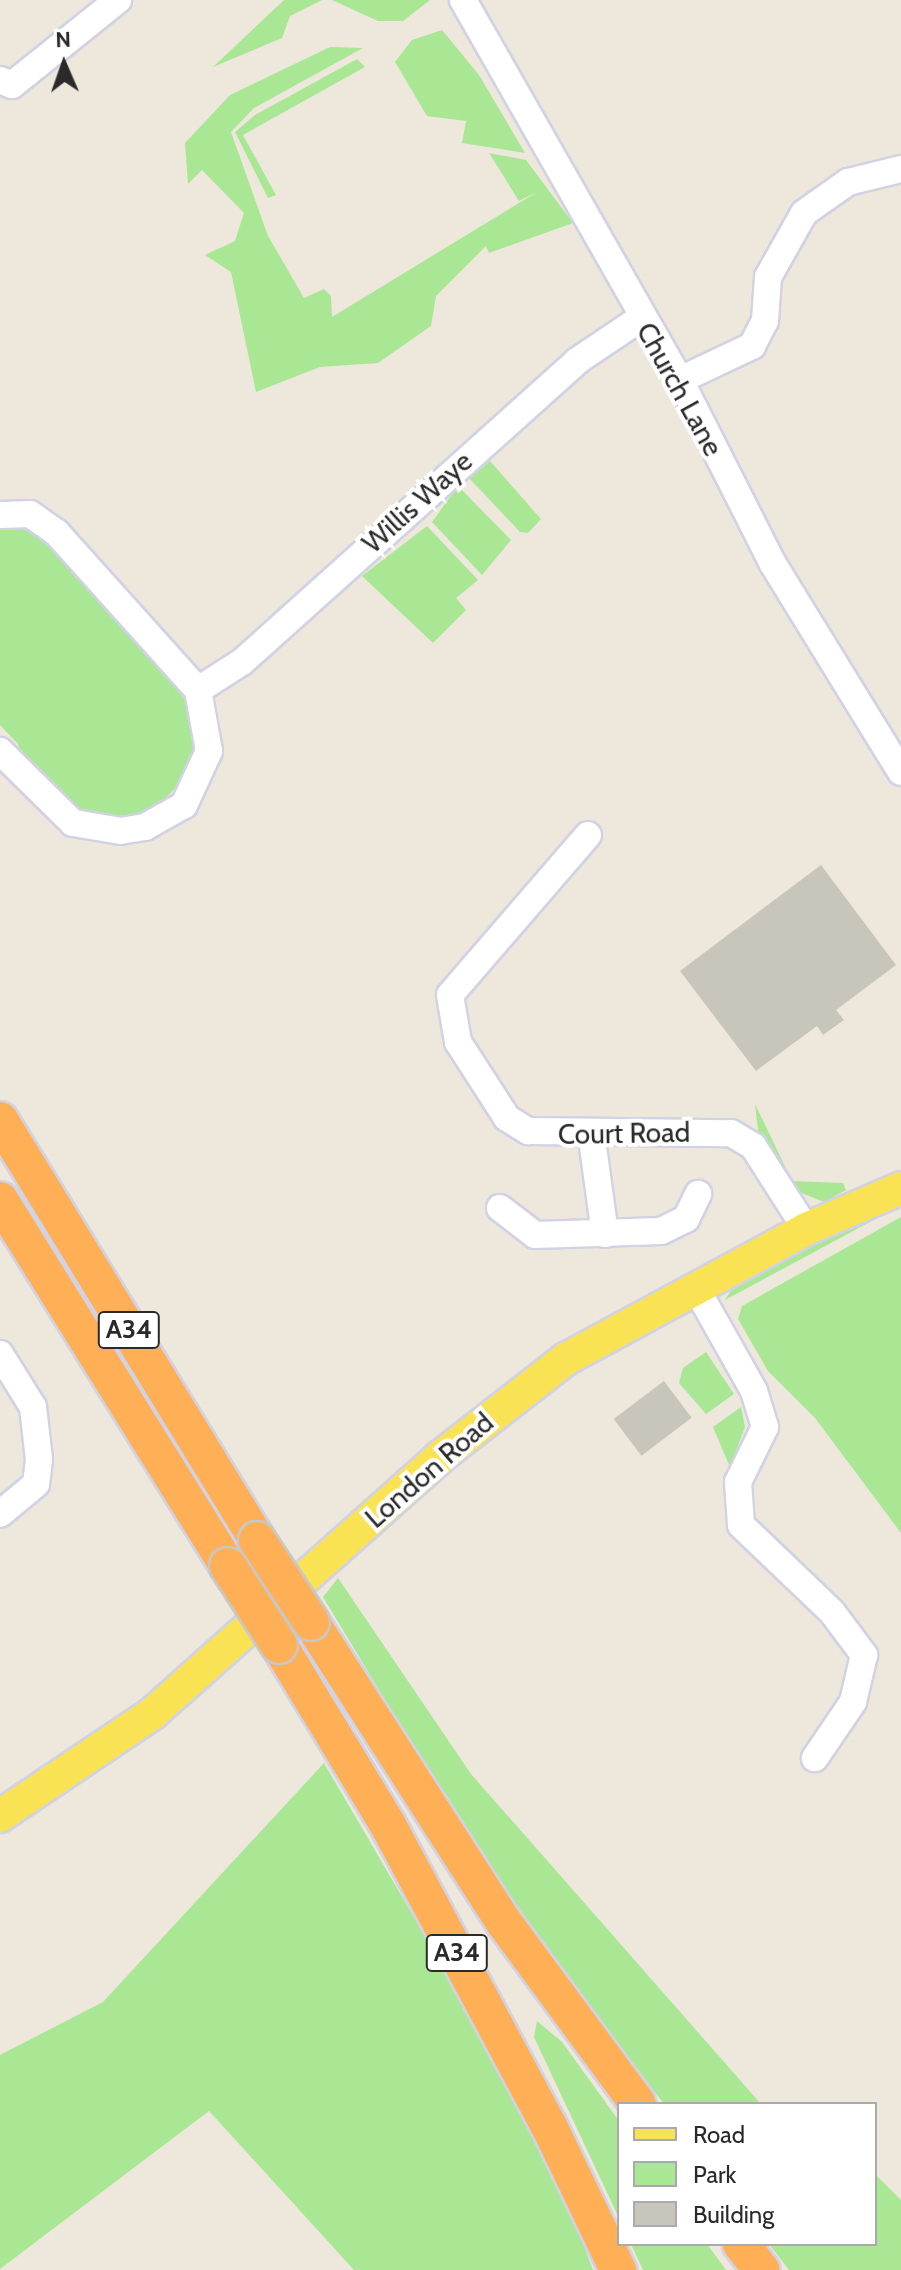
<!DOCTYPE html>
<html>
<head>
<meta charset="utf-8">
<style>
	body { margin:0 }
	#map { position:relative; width:901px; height:2270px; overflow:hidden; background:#ede7dc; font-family:Cabin,sans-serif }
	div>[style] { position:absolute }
	.green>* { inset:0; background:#a9e795 }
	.building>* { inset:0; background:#c8c5ba; transform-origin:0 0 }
	.roads { filter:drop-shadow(2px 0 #d1d2e4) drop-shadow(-2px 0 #d1d2e4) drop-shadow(0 2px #d1d2e4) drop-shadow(0 -2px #d1d2e4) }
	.minor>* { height:26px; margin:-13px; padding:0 13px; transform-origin:13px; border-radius:13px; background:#fff }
	.major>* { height:32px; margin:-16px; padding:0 16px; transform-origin:16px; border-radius:16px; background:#f9e355 }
	.highway>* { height:36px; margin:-18px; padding:0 18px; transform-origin:18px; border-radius:18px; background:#ffaf55 }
	.bridges { filter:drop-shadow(2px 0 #c8c8c8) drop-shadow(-2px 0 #c8c8c8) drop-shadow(0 2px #c8c8c8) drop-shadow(0 -2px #c8c8c8) }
	.highway-bridge>* { height:36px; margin:-18px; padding:0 18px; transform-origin:18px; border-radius:18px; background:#ffaf55 }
	span { translate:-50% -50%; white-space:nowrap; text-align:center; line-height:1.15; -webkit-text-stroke:8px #fff; paint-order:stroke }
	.shield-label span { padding:2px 6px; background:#fff; border:2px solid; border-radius:6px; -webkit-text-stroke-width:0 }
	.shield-label { font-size:26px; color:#2a2a2a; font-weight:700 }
	.street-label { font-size:28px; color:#2a2a2a }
	.legend { position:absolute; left:617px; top:2102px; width:260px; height:144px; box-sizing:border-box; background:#fff; border:2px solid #aaa; margin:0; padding:10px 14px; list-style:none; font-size:24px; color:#2a2a2a }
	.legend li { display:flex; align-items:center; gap:16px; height:40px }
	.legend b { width:40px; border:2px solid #aaa }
	.north { position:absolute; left:24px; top:24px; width:80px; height:80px; -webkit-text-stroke:6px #fff; paint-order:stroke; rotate:358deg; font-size:22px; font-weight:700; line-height:32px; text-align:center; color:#2a2a2a }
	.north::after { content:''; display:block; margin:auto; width:28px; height:36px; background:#2a2a2a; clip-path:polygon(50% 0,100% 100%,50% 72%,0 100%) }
</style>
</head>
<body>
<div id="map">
	<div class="green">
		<i style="clip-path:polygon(284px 0,322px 0,290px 16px,282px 38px,213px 67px)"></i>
		<i style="clip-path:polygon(332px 0,430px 0,403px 21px,378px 21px)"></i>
		<i style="clip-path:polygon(442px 30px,479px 75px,525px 153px,462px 143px,466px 121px,427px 116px,395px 62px,412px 40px)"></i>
		<i style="clip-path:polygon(330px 47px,363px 48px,254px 108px,231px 132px,268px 236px,304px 298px,324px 289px,331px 296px,332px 317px,537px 192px,519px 201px,489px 153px,526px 160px,573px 223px,489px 253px,486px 246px,436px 296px,431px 326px,378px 363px,320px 367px,256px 392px,231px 272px,205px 255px,235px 241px,244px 213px,202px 170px,188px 184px,185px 143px,230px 95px)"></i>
		<i style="clip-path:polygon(357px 59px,365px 67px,243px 135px,276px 195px,268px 198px,235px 132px,255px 115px)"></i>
		<i style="clip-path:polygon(490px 461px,541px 519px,528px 533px,520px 532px,469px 478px)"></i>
		<i style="clip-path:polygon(458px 486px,511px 540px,482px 575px,432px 522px)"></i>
		<i style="clip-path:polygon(0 526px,23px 526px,40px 534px,189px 695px,201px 744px,186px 777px,149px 815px,88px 816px,20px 757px,18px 744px,0 725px)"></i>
		<i style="clip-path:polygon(427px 526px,478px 580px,456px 598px,466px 610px,433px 643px,362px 576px)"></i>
		<i style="clip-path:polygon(755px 1104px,792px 1181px,843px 1183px,846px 1190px,824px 1202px,794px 1190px,759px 1138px)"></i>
		<i style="clip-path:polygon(880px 1210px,881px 1216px,725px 1300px,739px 1278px)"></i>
		<i style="clip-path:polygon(901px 1217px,901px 1533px,815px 1418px,768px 1371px,738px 1319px,742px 1306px)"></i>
		<i style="clip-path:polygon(706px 1352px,734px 1394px,706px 1414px,679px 1383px,683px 1368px)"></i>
		<i style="clip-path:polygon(741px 1407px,745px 1427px,730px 1467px,713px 1427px)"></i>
		<i style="clip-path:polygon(338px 1578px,471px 1774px,761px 2104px,664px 2104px,495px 1882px,323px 1597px)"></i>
		<i style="clip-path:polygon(324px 1763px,543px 2138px,593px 2270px,354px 2270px,209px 2111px,0 2269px,0 2055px,103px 2002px)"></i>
		<i style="clip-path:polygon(537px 2021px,562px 2042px,619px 2121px,619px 2218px,534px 2037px)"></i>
		<i style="clip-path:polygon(875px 2174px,901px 2200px,901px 2270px,789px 2270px,769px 2244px,875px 2244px)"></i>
		<i style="clip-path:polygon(631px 2244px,707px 2244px,726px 2270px,643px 2270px)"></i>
	</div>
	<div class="building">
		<i style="clip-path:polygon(821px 865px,896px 965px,836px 1010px,844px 1020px,823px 1035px,817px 1026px,756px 1071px,680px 971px)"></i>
		<i style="left:664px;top:1381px;width:46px;height:63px;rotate:53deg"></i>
	</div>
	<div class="roads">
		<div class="minor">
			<i style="left:463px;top:0;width:438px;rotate:60.3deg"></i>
			<i style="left:680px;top:380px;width:206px;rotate:63.2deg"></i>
			<i style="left:773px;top:564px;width:244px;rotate:58.4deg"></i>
			<i style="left:0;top:80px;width:13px;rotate:23deg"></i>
			<i style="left:12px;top:85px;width:136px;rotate:-38.7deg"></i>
			<i style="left:680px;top:380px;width:80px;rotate:-25.3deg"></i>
			<i style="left:752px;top:346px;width:28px;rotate:-63deg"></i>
			<i style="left:765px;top:321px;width:44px;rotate:-86.1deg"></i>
			<i style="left:768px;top:277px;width:73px;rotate:-60.6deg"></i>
			<i style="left:804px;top:213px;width:54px;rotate:-35.2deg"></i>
			<i style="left:848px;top:182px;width:55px;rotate:-13.8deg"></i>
			<i style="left:0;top:515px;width:30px;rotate:-2deg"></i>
			<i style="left:30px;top:514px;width:32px;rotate:35deg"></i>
			<i style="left:56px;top:532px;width:212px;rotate:48.1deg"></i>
			<i style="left:198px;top:690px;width:62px;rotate:79.8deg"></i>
			<i style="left:209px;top:751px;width:60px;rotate:114.8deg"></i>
			<i style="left:184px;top:805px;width:45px;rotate:150.6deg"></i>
			<i style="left:145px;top:827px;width:24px;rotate:171deg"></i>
			<i style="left:121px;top:831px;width:49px;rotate:-170.5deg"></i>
			<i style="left:73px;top:823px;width:103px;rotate:-135.4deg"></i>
			<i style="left:198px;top:690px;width:52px;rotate:-32.5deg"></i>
			<i style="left:242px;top:662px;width:450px;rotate:-41.9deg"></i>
			<i style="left:577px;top:361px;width:77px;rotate:-33.9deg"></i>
			<i style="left:588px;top:835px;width:211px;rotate:130.8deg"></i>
			<i style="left:450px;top:995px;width:48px;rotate:80.3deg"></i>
			<i style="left:458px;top:1042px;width:90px;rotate:57.2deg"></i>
			<i style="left:507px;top:1118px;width:25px;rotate:32deg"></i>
			<i style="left:528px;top:1131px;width:203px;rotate:0.6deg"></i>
			<i style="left:731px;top:1133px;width:26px;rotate:31deg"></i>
			<i style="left:753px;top:1146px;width:98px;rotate:57.4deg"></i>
			<i style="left:591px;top:1132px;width:103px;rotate:82.2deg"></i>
			<i style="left:500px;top:1208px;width:44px;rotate:37.6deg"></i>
			<i style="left:535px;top:1235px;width:126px;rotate:-1.8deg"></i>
			<i style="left:661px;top:1231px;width:28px;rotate:-26deg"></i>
			<i style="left:686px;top:1219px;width:28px;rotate:-64deg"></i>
			<i style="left:696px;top:1288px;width:118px;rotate:60.6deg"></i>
			<i style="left:754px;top:1391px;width:38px;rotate:73deg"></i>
			<i style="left:765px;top:1427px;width:61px;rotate:116.1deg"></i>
			<i style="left:738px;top:1482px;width:43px;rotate:86deg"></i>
			<i style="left:741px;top:1525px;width:126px;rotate:43.7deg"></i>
			<i style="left:832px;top:1612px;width:54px;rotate:53.3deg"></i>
			<i style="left:864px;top:1655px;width:48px;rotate:103.2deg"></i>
			<i style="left:853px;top:1702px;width:68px;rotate:124.2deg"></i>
			<i style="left:0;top:1354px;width:62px;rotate:58.1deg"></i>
			<i style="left:33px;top:1407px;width:53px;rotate:83.5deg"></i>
			<i style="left:39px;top:1460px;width:24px;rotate:97deg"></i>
			<i style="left:36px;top:1484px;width:47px;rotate:140.2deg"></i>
		</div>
		<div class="major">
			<i style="left:0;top:1816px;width:184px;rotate:-33.9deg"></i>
			<i style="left:153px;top:1713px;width:385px;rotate:-41.7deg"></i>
			<i style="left:440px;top:1457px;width:160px;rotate:-37.9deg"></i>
			<i style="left:566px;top:1359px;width:273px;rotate:-28.4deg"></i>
			<i style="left:806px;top:1229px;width:103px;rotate:-23.3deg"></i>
		</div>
		<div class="highway">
			<i style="left:0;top:1120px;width:492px;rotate:58.5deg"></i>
			<i style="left:0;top:1200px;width:431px;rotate:58.1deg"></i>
			<i style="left:311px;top:1622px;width:355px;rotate:57.3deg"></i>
			<i style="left:503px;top:1921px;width:227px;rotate:53.6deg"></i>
			<i style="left:279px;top:1645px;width:210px;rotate:58.8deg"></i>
			<i style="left:388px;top:1825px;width:341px;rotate:61.9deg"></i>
			<i style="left:549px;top:2126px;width:160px;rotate:64.4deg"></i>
			<i style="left:741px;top:2244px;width:33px;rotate:52deg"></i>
		</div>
	</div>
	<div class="bridges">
		<div class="highway-bridge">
			<i style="left:257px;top:1540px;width:98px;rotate:56.6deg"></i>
			<i style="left:228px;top:1566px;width:94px;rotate:57.2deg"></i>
		</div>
	</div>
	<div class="shield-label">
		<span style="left:129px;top:1330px">A34</span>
		<span style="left:457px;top:1953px">A34</span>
	</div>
	<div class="street-label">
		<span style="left:680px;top:389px;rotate:61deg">Church Lane</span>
		<span style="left:417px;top:502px;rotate:-42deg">Willis Waye</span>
		<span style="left:624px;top:1133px;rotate:-1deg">Court Road</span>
		<span style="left:429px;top:1470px;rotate:-41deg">London Road</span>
	</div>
	<ul class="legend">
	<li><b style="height:10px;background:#f9e355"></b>Road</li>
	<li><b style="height:22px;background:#a9e795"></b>Park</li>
	<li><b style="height:22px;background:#c8c5ba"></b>Building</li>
	</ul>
	<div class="north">N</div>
</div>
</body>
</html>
